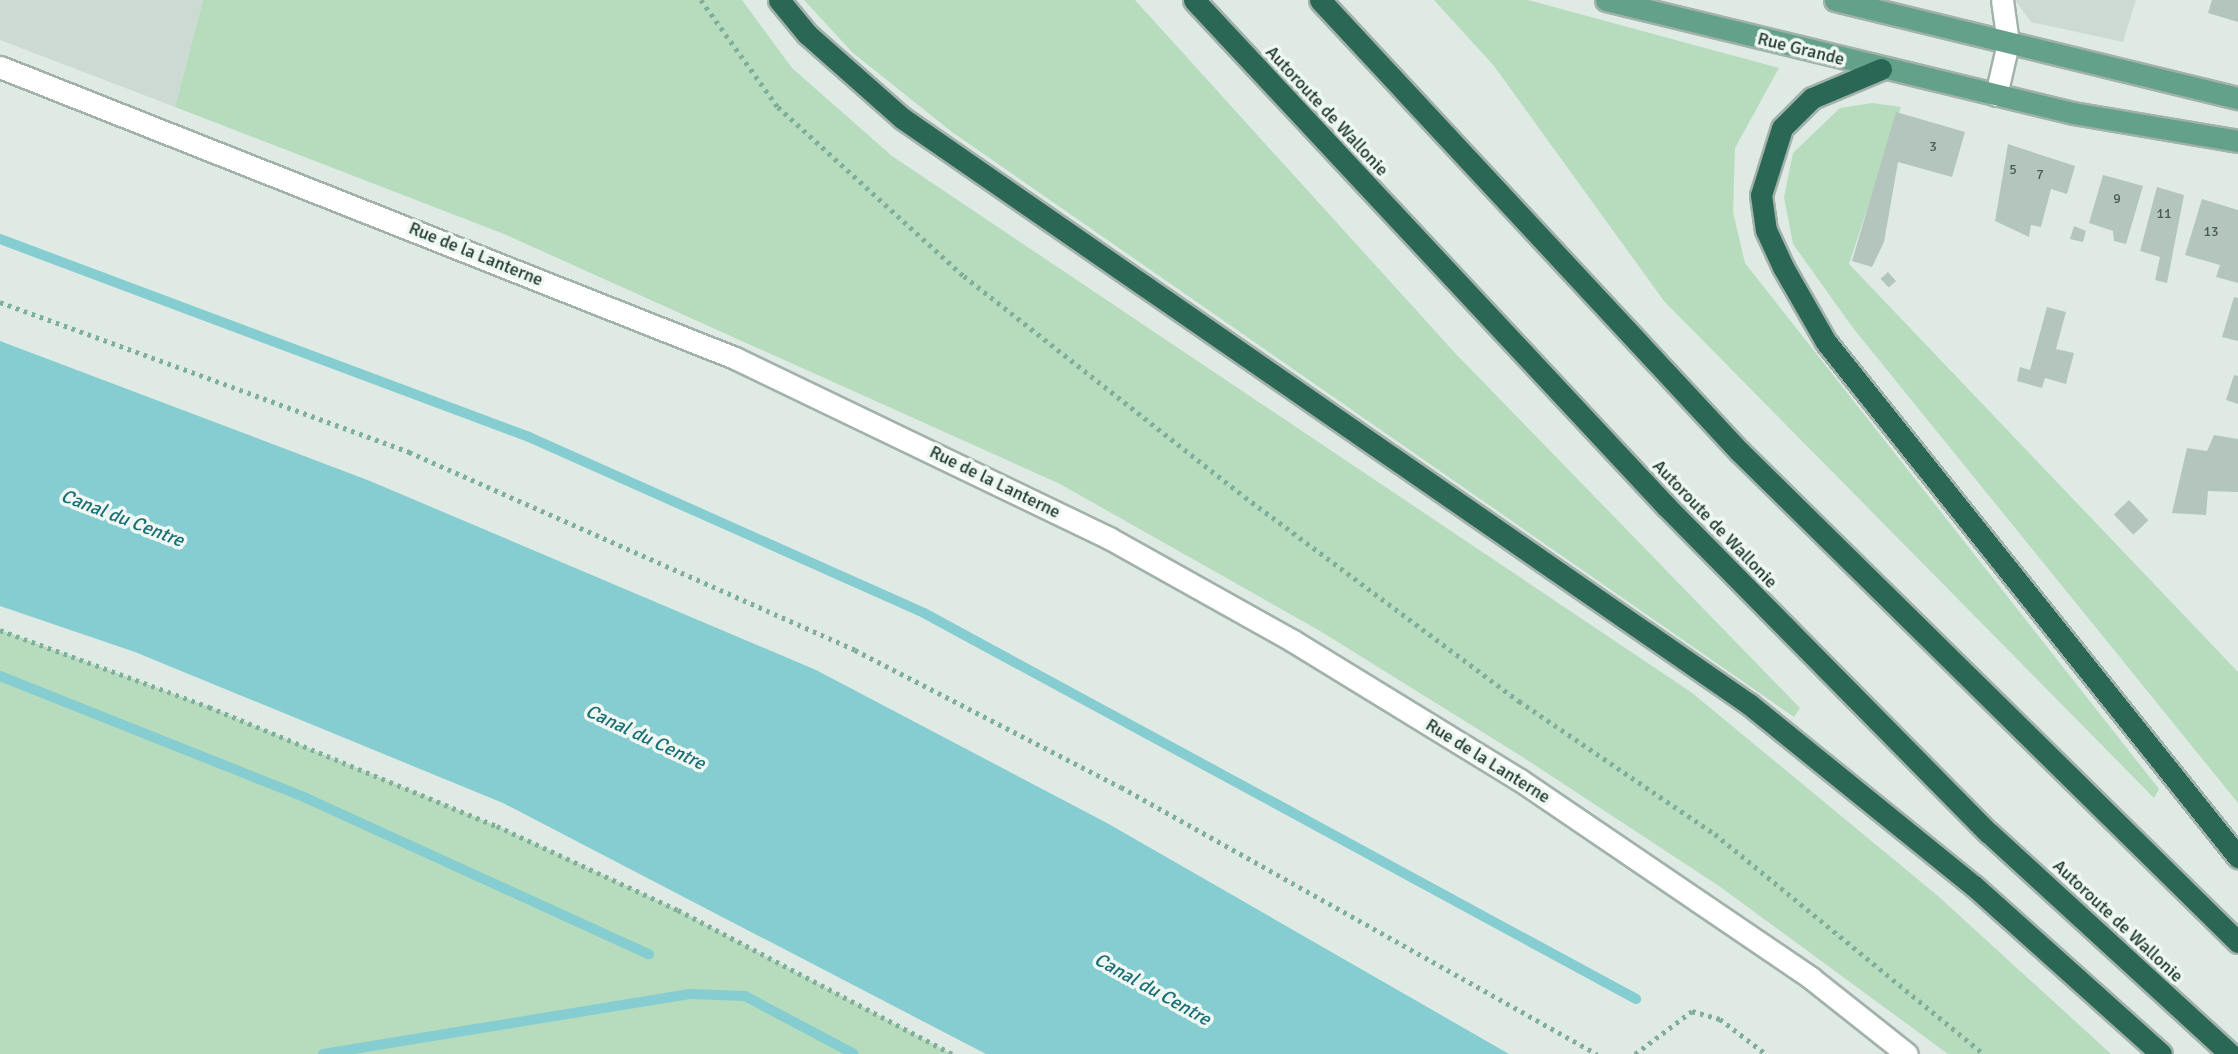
<!DOCTYPE html>
<html>
<head>
<meta charset="utf-8">
<style>
	body { margin:0 }
	#map { position:relative; width:2238px; height:1054px; overflow:hidden; background:#dfeae4; font-family:Signika,sans-serif }
	div>[style] { position:absolute }
	.built>* { inset:0; background:#cddad3 }
	.green>* { inset:0; background:#b7dcbd }
	.water>* { inset:0; background:#85cdd1 }
	.stream>* { height:10px; margin:-5px; padding:0 5px; transform-origin:5px; border-radius:5px; background:#85cdd1 }
	.building>* { inset:0; background:#b4c5bd; transform-origin:0 0 }
	.path>* { height:4.5px; margin-top:-2.25px; transform-origin:0; background:repeating-linear-gradient(90deg,#7fae9b 0 3.5px,transparent 0 8.5px) }
	.roads { filter:drop-shadow(2px 0 #a2b2ab) drop-shadow(-2px 0 #a2b2ab) drop-shadow(0 2px #a2b2ab) drop-shadow(0 -2px #a2b2ab) }
	.minor>* { height:21px; margin:-10.5px; padding:0 10.5px; transform-origin:10.5px; border-radius:10.5px; background:#fff }
	.secondary>* { height:21px; margin:-10.5px; padding:0 10.5px; transform-origin:10.5px; border-radius:10.5px; background:#fff }
	.primary>* { height:21px; margin:-10.5px; padding:0 10.5px; transform-origin:10.5px; border-radius:10.5px; background:#63a18b }
	.motorway>* { height:21px; margin:-10.5px; padding:0 10.5px; transform-origin:10.5px; border-radius:10.5px; background:#2b6755 }
	span { translate:-50% -50%; white-space:nowrap; text-align:center; line-height:1.15; -webkit-text-stroke:7px #eff7f2; paint-order:stroke }
	.number-label { font-size:14px; color:#455d54 }
	.number-label span { -webkit-text-stroke-width:0 }
	.street-label { font-size:18px; color:#203a31 }
	.water-label { font-size:19px; color:#1a7076; font-style:italic }
</style>
</head>
<body>
<div id="map">
	<div class="built">
		<i style="clip-path:polygon(0 0,203px 0,175px 107px,0 40px)"></i>
		<i style="clip-path:polygon(2015px 0,2136px 0,2123px 42px,2031px 22px)"></i>
	</div>
	<div class="green">
		<i style="clip-path:polygon(203px 0,742px 0,792px 68px,892px 156px,1691px 692px,1938px 896px,2111px 1054px,1948px 1054px,1719px 886px,1521px 756px,1320px 631px,1060px 484px,504px 234px,175px 107px)"></i>
		<i style="clip-path:polygon(804px 0,1135px 0,1455px 353px,1800px 708px,1794px 717px,952px 132px,853px 53px)"></i>
		<i style="clip-path:polygon(1434px 0,1528px 0,1779px 68px,1735px 148px,1733px 212px,1745px 263px,2159px 789px,2154px 798px,1664px 301px,1494px 66px)"></i>
		<i style="clip-path:polygon(1872px 103px,1901px 107px,1849px 264px,2238px 672px,2238px 803px,1853px 328px,1793px 244px,1784px 197px,1793px 153px,1840px 108px)"></i>
		<i style="clip-path:polygon(0 630px,209px 707px,497px 826px,678px 910px,952px 1054px,0 1054px)"></i>
	</div>
	<div class="water">
		<i style="clip-path:polygon(0 341px,370px 481px,816px 670px,1107px 823px,1509px 1054px,986px 1054px,503px 803px,135px 652px,0 606px)"></i>
	</div>
	<div class="stream">
		<i style="left:0;top:239px;width:565px;rotate:20.52deg"></i>
		<i style="left:529px;top:437px;width:432px;rotate:24deg"></i>
		<i style="left:924px;top:613px;width:810px;rotate:28.46deg"></i>
		<i style="left:0;top:676px;width:329px;rotate:21.7deg"></i>
		<i style="left:306px;top:798px;width:377px;rotate:24.5deg"></i>
		<i style="left:323px;top:1054px;width:373px;rotate:-9.3deg"></i>
		<i style="left:691px;top:994px;width:54px;rotate:2.1deg"></i>
		<i style="left:745px;top:996px;width:123px;rotate:28deg"></i>
	</div>
	<div class="building">
		<i style="clip-path:polygon(2212px 0,2238px 0,2238px 22px,2208px 13px)"></i>
		<i style="clip-path:polygon(1896px 112px,1965px 132px,1952px 177px,1898px 162px,1884px 242px,1872px 267px,1852px 261px)"></i>
		<i style="clip-path:polygon(2008px 144px,2075px 166px,2067px 194px,2051px 189px,2041px 227px,2031px 225px,2029px 237px,1995px 221px)"></i>
		<i style="clip-path:polygon(2103px 175px,2143px 186px,2126px 244px,2114px 241px,2113px 231px,2089px 223px)"></i>
		<i style="clip-path:polygon(2157px 187px,2184px 195px,2167px 283px,2155px 280px,2160px 257px,2140px 251px)"></i>
		<i style="clip-path:polygon(2202px 199px,2238px 210px,2238px 283px,2216px 277px,2220px 265px,2185px 255px)"></i>
		<i style="clip-path:polygon(2074px 226px,2086px 231px,2083px 242px,2070px 239px)"></i>
		<i style="left:1888px;top:272px;width:12px;height:10px;rotate:48deg"></i>
		<i style="clip-path:polygon(2234px 297px,2238px 298px,2238px 341px,2222px 337px)"></i>
		<i style="clip-path:polygon(2047px 307px,2066px 312px,2056px 349px,2074px 353px,2066px 384px,2045px 378px,2042px 388px,2017px 381px,2020px 367px,2030px 370px)"></i>
		<i style="clip-path:polygon(2234px 375px,2238px 376px,2238px 404px,2226px 400px)"></i>
		<i style="clip-path:polygon(2214px 435px,2238px 439px,2238px 492px,2208px 491px,2206px 515px,2172px 513px,2187px 448px,2207px 451px)"></i>
		<i style="left:2129px;top:500px;width:28px;height:21px;rotate:46deg"></i>
	</div>
	<div class="path">
		<i style="left:701px;top:0;width:132px;rotate:54.3deg"></i>
		<i style="left:778px;top:107px;width:251px;rotate:42.3deg"></i>
		<i style="left:964px;top:276px;width:357px;rotate:38.2deg"></i>
		<i style="left:1245px;top:497px;width:342px;rotate:36.7deg"></i>
		<i style="left:1519px;top:701px;width:237px;rotate:34.2deg"></i>
		<i style="left:1715px;top:834px;width:348px;rotate:39.3deg"></i>
		<i style="left:0;top:302px;width:436px;rotate:20.1deg"></i>
		<i style="left:409px;top:452px;width:488px;rotate:23.9deg"></i>
		<i style="left:855px;top:650px;width:299px;rotate:27.3deg"></i>
		<i style="left:1121px;top:787px;width:546px;rotate:29.29deg"></i>
		<i style="left:0;top:630px;width:223px;rotate:20.2deg"></i>
		<i style="left:209px;top:707px;width:312px;rotate:22.5deg"></i>
		<i style="left:497px;top:826px;width:200px;rotate:24.9deg"></i>
		<i style="left:678px;top:910px;width:310px;rotate:27.7deg"></i>
		<i style="left:1635px;top:1054px;width:71px;rotate:-37deg"></i>
		<i style="left:1692px;top:1011px;width:29px;rotate:16deg"></i>
		<i style="left:1720px;top:1019px;width:58px;rotate:37.3deg"></i>
	</div>
	<div class="roads">
		<div class="minor">
			<i style="left:1996px;top:95px;width:53px;rotate:-77deg"></i>
			<i style="left:2008px;top:43px;width:43px;rotate:-97.9deg"></i>
		</div>
		<div class="secondary">
			<i style="left:0;top:67px;width:791px;rotate:21.6deg"></i>
			<i style="left:735px;top:358px;width:415px;rotate:25.7deg"></i>
			<i style="left:1109px;top:538px;width:211px;rotate:29.2deg"></i>
			<i style="left:1293px;top:641px;width:266px;rotate:31.5deg"></i>
			<i style="left:1520px;top:780px;width:352px;rotate:34.2deg"></i>
			<i style="left:1811px;top:978px;width:122px;rotate:38.4deg"></i>
		</div>
		<div class="primary">
			<i style="left:1606px;top:0;width:480px;rotate:13.6deg"></i>
			<i style="left:2073px;top:113px;width:167px;rotate:9.6deg"></i>
			<i style="left:1835px;top:0;width:415px;rotate:13.7deg"></i>
		</div>
		<div class="motorway">
			<i style="left:779px;top:0;width:44px;rotate:50.5deg"></i>
			<i style="left:807px;top:34px;width:127px;rotate:41.5deg"></i>
			<i style="left:902px;top:118px;width:1030px;rotate:34.68deg"></i>
			<i style="left:1749px;top:704px;width:289px;rotate:39deg"></i>
			<i style="left:1974px;top:886px;width:251px;rotate:41.9deg"></i>
			<i style="left:1194px;top:0;width:693px;rotate:46.99deg"></i>
			<i style="left:1667px;top:507px;width:458px;rotate:45.4deg"></i>
			<i style="left:1989px;top:833px;width:327px;rotate:42.5deg"></i>
			<i style="left:1320px;top:0;width:616px;rotate:47.11deg"></i>
			<i style="left:1739px;top:451px;width:700px;rotate:44.54deg"></i>
			<i style="left:1881px;top:69px;width:75px;rotate:157.2deg"></i>
			<i style="left:1812px;top:98px;width:42px;rotate:135deg"></i>
			<i style="left:1782px;top:128px;width:70px;rotate:107.4deg"></i>
			<i style="left:1761px;top:195px;width:35px;rotate:82deg"></i>
			<i style="left:1766px;top:230px;width:41px;rotate:65.3deg"></i>
			<i style="left:1783px;top:267px;width:86px;rotate:60.2deg"></i>
			<i style="left:1826px;top:342px;width:660px;rotate:51.34deg"></i>
		</div>
	</div>
	<div class="number-label">
		<span style="left:1933px;top:147px">3</span>
		<span style="left:2013px;top:170px">5</span>
		<span style="left:2040px;top:175px">7</span>
		<span style="left:2117px;top:199px">9</span>
		<span style="left:2164px;top:214px">11</span>
		<span style="left:2211px;top:232px">13</span>
	</div>
	<div class="street-label">
		<span style="left:1801px;top:49px;rotate:14deg">Rue Grande</span>
		<span style="left:1327px;top:111px;rotate:47deg">Autoroute de Wallonie</span>
		<span style="left:476px;top:254px;rotate:22deg">Rue de la Lanterne</span>
		<span style="left:995px;top:482px;rotate:26deg">Rue de la Lanterne</span>
		<span style="left:1715px;top:524px;rotate:46deg">Autoroute de Wallonie</span>
		<span style="left:1488px;top:761px;rotate:32deg">Rue de la Lanterne</span>
		<span style="left:2118px;top:921px;rotate:43deg">Autoroute de Wallonie</span>
	</div>
	<div class="water-label">
		<span style="left:122px;top:519px;rotate:21deg">Canal du Centre</span>
		<span style="left:645px;top:738px;rotate:25deg">Canal du Centre</span>
		<span style="left:1152px;top:990px;rotate:29deg">Canal du Centre</span>
	</div>
</div>
</body>
</html>
